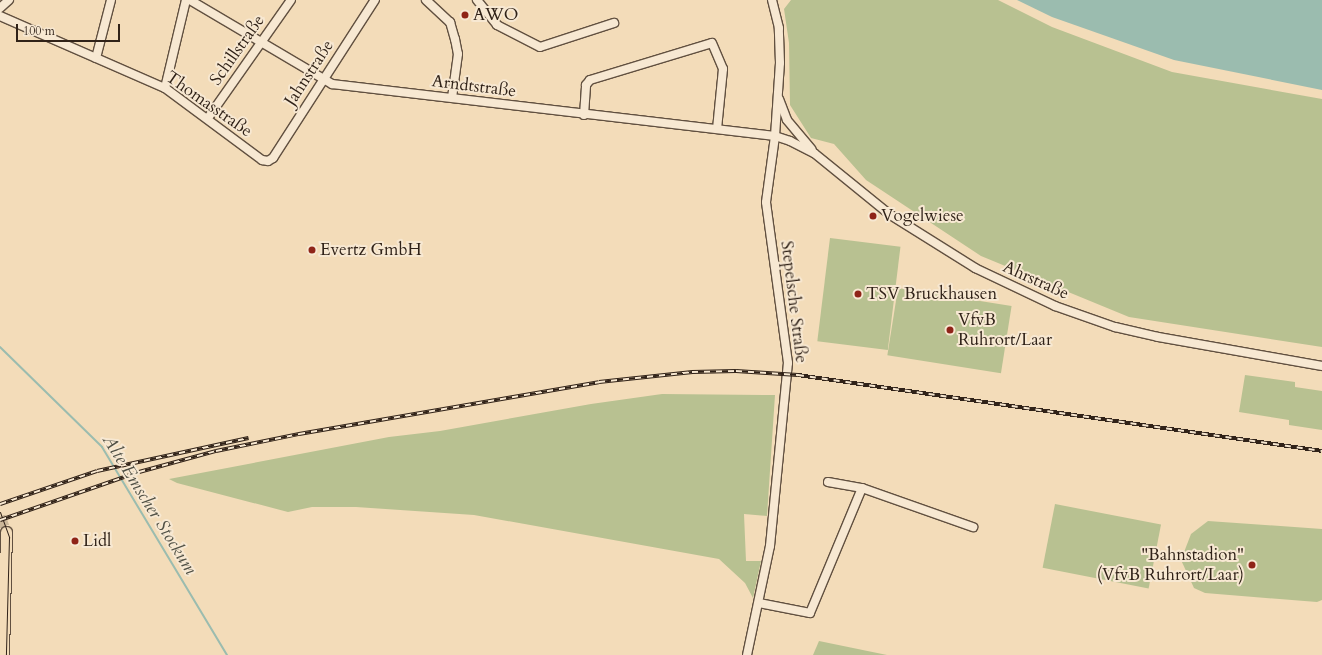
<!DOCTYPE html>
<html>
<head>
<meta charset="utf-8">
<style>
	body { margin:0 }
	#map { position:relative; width:1322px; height:655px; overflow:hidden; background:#f3dcb9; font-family:Cardo,serif }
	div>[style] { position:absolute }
	.green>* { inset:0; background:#b8c191; transform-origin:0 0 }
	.water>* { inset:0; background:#9bbcaf }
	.stream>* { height:2px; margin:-1px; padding:0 1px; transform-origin:1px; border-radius:1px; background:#9bbcaf }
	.major-tunnel>* { height:11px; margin-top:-5.5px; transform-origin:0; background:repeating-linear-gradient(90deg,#ccb799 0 11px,transparent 0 16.5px) }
	.roads { filter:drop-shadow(1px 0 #615040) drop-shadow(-1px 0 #615040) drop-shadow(0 1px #615040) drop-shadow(0 -1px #615040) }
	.minor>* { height:8px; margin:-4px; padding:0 4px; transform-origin:4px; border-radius:4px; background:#f7e8d2 }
	.major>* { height:11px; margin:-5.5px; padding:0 5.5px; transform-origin:5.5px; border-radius:5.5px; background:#f3dcb9 }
	.tram>* { height:1px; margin:-0.5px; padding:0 0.5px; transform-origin:0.5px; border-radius:0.5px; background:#302218 }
	.rail>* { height:3.5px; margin-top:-1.75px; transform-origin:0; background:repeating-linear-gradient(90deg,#f7e8d2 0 6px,#302218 0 12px); box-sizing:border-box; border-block:1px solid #302218 }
	.dots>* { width:11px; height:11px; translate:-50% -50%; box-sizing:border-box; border:2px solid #f7e8d2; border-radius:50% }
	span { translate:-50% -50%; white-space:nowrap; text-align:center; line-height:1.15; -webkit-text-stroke:4px #f7e8d2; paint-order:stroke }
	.poi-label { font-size:17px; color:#302218 }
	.left { translate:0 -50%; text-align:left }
	.right { translate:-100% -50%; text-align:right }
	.street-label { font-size:17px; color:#302218 }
	.water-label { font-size:18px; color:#505045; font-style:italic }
	.scale { position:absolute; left:16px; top:24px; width:104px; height:18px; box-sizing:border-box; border:2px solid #302218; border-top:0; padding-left:5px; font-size:12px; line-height:14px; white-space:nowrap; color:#302218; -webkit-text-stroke:3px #f7e8d2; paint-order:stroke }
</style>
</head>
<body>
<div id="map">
	<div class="green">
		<i style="clip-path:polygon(791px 0,998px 0,1052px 27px,1172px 72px,1322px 99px,1322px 347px,1129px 317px,981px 256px,866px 180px,834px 144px,811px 138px,790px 105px,789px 43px,784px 9px)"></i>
		<i style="left:830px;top:238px;width:71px;height:104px;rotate:7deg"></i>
		<i style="left:898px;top:288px;width:115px;height:68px;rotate:9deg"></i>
		<i style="clip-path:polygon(1245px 375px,1295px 382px,1295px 387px,1322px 391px,1322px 430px,1289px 425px,1289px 420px,1239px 412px)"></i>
		<i style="clip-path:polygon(662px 394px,775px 395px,767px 516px,744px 514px,746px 561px,761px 561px,753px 598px,745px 583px,719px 559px,474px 515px,356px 507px,312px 507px,288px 512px,177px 483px,169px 479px,389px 437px,440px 431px,591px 404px)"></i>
		<i style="left:1055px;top:504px;width:108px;height:65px;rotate:11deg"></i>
		<i style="clip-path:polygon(1208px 521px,1322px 529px,1322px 600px,1317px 602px,1205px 593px,1194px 588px,1181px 560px,1191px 534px)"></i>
		<i style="clip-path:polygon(819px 641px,887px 655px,813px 655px)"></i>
	</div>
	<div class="water">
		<i style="clip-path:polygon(1017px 0,1322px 0,1322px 90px,1174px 60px,1052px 17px)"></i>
	</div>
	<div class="stream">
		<i style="left:0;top:347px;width:143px;rotate:44.4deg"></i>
		<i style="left:102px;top:447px;width:243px;rotate:59deg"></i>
	</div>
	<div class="major-tunnel">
		<i style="left:0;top:516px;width:17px;rotate:69deg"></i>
	</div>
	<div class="roads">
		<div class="minor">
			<i style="left:190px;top:0;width:165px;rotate:30.6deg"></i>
			<i style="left:332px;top:84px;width:446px;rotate:6.7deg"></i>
			<i style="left:775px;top:136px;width:16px;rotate:18deg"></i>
			<i style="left:790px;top:141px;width:27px;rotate:27deg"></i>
			<i style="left:814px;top:153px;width:97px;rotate:39.1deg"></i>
			<i style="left:889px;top:214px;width:102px;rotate:32.1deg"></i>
			<i style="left:975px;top:268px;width:89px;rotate:25.4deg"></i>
			<i style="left:1055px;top:306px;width:64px;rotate:19.3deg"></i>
			<i style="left:1115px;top:327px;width:44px;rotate:13.1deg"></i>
			<i style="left:1158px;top:337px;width:167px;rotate:10deg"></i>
			<i style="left:426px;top:0;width:33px;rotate:43deg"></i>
			<i style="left:450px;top:22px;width:18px;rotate:74deg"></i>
			<i style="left:455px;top:39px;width:15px;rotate:79deg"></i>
			<i style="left:458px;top:54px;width:44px;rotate:97.8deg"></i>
			<i style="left:477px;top:0;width:32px;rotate:51deg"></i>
			<i style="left:497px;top:25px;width:48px;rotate:27.1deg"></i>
			<i style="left:540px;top:47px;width:78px;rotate:-18deg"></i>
			<i style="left:0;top:8px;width:12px;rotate:-42deg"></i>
			<i style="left:0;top:16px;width:180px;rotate:23.6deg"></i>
			<i style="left:165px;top:88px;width:121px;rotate:36.6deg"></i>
			<i style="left:262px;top:160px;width:6px;rotate:9deg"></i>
			<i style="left:268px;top:161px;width:6px;rotate:-31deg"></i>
			<i style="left:273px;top:158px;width:188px;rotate:-57.2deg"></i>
			<i style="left:96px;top:58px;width:60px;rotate:-75.5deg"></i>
			<i style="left:165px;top:88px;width:90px;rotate:-76.6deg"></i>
			<i style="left:779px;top:99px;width:22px;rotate:69deg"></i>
			<i style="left:787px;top:120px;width:38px;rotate:50deg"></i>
			<i style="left:584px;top:115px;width:30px;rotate:-86deg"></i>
			<i style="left:586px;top:85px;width:6px;rotate:-51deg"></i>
			<i style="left:590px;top:80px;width:127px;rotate:-16.9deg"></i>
			<i style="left:712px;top:43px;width:28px;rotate:67deg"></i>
			<i style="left:723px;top:69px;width:60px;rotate:95.7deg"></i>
			<i style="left:208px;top:118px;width:144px;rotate:-54.9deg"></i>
			<i style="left:828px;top:482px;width:35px;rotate:10deg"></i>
			<i style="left:862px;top:488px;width:118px;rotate:19.4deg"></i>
			<i style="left:759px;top:603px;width:52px;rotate:11.1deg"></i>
			<i style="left:810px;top:613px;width:135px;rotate:-67.4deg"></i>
			<i style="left:747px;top:655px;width:111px;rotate:-78.1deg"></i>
			<i style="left:770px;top:546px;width:184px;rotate:-84.4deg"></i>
			<i style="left:788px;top:363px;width:162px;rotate:-97.8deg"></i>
			<i style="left:766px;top:202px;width:67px;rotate:-82.2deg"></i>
			<i style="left:775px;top:136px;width:73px;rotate:-86.1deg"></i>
			<i style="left:780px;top:63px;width:35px;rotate:-92deg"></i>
			<i style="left:779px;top:28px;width:29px;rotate:-104deg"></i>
		</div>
		<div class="major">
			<i style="left:3px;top:655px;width:123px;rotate:-88.6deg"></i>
		</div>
	</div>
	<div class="tram">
		<i style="left:0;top:512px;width:27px;rotate:70deg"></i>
		<i style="left:9px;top:537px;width:118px;rotate:91.5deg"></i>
	</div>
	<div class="rail">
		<i style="left:0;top:504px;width:102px;rotate:-18.8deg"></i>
		<i style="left:97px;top:471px;width:155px;rotate:-12.3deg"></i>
		<i style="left:0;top:520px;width:147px;rotate:-19.1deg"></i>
		<i style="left:139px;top:472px;width:80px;rotate:-15.3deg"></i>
		<i style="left:216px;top:451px;width:85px;rotate:-11.6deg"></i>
		<i style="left:299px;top:434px;width:304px;rotate:-9.8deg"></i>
		<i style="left:599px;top:382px;width:94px;rotate:-6.1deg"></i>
		<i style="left:692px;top:372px;width:44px;rotate:-1.3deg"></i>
		<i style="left:736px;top:371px;width:62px;rotate:3.7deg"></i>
		<i style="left:798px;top:375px;width:529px;rotate:8.25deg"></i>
	</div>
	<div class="dots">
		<i style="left:465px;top:15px;background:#8f2418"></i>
		<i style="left:873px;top:216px;background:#8f2418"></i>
		<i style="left:312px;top:250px;background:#8f2418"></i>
		<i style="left:858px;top:294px;background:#8f2418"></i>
		<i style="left:950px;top:330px;background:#8f2418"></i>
		<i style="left:75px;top:541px;background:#8f2418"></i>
		<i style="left:1252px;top:565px;background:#8f2418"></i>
	</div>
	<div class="poi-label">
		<span class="left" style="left:473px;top:15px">AWO</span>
		<span class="left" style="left:881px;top:216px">Vogelwiese</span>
		<span class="left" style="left:320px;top:250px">Evertz GmbH</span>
		<span class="left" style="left:866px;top:294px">TSV Bruckhausen</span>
		<span class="left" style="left:958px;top:330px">VfvB<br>Ruhrort/Laar</span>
		<span class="left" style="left:83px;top:541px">Lidl</span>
		<span class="right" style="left:1244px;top:565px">"Bahnstadion"<br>(VfvB Ruhrort/Laar)</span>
	</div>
	<div class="street-label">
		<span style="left:237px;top:50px;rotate:-55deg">Schillstraße</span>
		<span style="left:309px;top:73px;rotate:-57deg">Jahnstraße</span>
		<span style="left:474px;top:86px;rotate:7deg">Arndtstraße</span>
		<span style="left:209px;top:104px;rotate:35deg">Thomasstraße</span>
		<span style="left:1036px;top:280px;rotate:24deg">Ahrstraße</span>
		<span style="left:794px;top:302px;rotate:83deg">Stepelsche Straße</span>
	</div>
	<div class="water-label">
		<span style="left:149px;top:505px;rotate:58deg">Alte Emscher Stockum</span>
	</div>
	<div class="scale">100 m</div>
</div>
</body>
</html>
